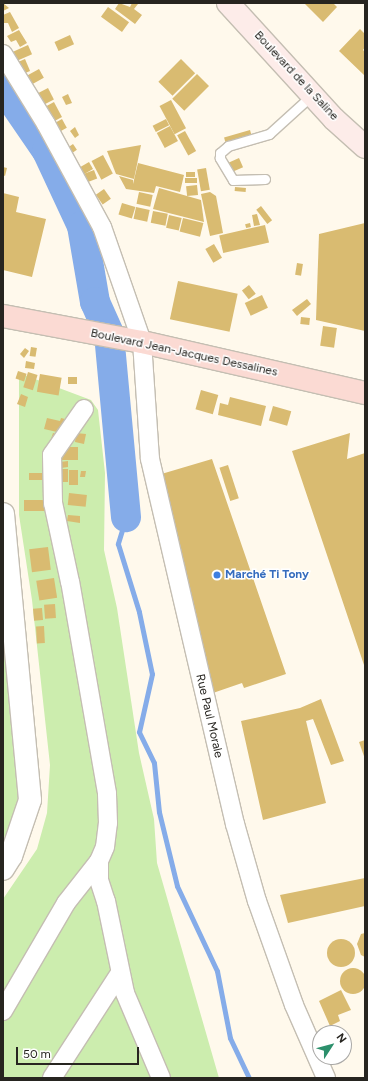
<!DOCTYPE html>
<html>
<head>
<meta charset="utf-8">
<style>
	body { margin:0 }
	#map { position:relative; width:368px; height:1081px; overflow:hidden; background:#fff9ec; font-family:Figtree,sans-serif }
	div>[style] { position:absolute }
	.green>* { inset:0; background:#ccedae }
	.stream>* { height:5px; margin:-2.5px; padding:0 2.5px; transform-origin:2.5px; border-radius:2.5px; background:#85ace9 }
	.river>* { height:30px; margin:-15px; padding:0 15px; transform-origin:15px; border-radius:15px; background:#85ace9 }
	.building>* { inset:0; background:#d9bb71; transform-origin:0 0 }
	.round { border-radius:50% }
	.roads { filter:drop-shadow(1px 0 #c4beb2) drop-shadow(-1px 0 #c4beb2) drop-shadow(0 1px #c4beb2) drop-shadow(0 -1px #c4beb2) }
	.service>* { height:9px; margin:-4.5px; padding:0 4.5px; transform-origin:4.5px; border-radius:4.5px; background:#fff }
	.minor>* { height:18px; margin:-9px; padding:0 9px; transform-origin:9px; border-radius:9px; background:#fff }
	.tertiary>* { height:22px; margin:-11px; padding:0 11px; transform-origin:11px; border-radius:11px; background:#fff }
	.secondary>* { height:22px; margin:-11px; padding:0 11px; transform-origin:11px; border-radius:11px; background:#fdece9 }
	.primary>* { height:22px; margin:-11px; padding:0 11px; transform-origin:11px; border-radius:11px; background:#fbdad3 }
	.dots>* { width:11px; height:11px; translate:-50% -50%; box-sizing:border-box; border:2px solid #fff; border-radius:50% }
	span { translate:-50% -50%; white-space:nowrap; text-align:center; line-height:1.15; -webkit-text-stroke:3px #fff; paint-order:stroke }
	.street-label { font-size:12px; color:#272520 }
	.shop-label { font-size:12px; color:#366cbe; font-weight:700 }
	.left { translate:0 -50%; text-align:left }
	.frame { position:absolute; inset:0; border:4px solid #272520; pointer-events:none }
	.north { position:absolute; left:312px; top:1025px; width:40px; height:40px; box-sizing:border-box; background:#fff; border:1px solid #a9a8a6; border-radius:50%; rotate:54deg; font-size:11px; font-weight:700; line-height:16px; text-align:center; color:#272520 }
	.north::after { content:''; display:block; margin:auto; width:14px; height:18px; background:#2c906c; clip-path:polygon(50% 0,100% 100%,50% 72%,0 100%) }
	.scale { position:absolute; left:16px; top:1047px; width:123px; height:18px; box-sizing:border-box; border:2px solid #272520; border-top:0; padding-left:5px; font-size:12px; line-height:14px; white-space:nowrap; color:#272520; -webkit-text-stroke:3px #fff; paint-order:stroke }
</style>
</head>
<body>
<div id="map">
	<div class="green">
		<i style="clip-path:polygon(19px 373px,91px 400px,98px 410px,105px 473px,104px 550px,117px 608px,139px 753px,154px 819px,157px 863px,219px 1078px,3px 1078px,3px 899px,37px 849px,47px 813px,50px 765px,32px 600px,19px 515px)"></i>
		<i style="clip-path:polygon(3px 627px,20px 787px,13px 820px,3px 840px)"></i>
	</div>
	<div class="stream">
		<i style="left:126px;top:517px;width:28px;rotate:107deg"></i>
		<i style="left:118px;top:544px;width:71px;rotate:72.8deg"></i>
		<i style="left:139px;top:612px;width:63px;rotate:78.2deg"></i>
		<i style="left:152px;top:674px;width:59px;rotate:102.6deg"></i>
		<i style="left:139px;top:732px;width:34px;rotate:64deg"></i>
		<i style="left:154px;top:763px;width:49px;rotate:84.2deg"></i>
		<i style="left:159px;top:812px;width:76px;rotate:76.3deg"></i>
		<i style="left:177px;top:886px;width:94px;rotate:64.8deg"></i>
		<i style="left:217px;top:971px;width:68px;rotate:79deg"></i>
		<i style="left:230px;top:1038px;width:44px;rotate:64.6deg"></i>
	</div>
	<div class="river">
		<i style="left:3px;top:87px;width:78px;rotate:55.5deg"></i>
		<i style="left:47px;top:151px;width:83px;rotate:65deg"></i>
		<i style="left:82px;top:226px;width:77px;rotate:80.3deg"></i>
		<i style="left:95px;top:302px;width:35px;rotate:66deg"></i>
		<i style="left:109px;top:334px;width:184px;rotate:84.7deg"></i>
	</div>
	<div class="building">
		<i style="clip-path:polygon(3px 3px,9px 8px,3px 11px)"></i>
		<i style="clip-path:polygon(119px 3px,130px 7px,132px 3px,138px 4px,134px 9px,142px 15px,135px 24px,115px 9px)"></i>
		<i style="clip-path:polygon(304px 3px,333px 3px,337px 7px,323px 22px)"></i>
		<i style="left:108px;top:7px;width:26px;height:12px;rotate:36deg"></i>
		<i style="clip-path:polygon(10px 12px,19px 28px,12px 32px,8px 23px,3px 23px,3px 15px)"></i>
		<i style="clip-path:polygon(360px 29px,365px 34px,365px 47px,363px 50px,365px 52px,364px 75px,339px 51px)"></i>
		<i style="clip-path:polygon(19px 30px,27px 43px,20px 47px,16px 40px,11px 42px,7px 36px)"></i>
		<i style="left:70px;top:35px;width:10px;height:17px;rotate:66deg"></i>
		<i style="left:28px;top:45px;width:10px;height:17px;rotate:66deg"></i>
		<i style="left:25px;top:59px;width:13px;height:10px;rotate:67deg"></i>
		<i style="left:181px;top:59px;width:20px;height:32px;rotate:45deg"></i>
		<i style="left:39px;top:69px;width:10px;height:16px;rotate:61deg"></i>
		<i style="left:197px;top:74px;width:17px;height:35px;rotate:45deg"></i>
		<i style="left:48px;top:88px;width:13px;height:13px;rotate:63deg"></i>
		<i style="clip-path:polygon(68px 94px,72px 103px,66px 105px,62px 97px)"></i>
		<i style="left:171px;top:100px;width:32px;height:13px;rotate:62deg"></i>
		<i style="left:54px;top:102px;width:17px;height:11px;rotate:62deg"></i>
		<i style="left:62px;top:119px;width:10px;height:13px;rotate:61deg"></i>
		<i style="left:166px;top:119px;width:7px;height:15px;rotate:63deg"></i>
		<i style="left:170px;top:126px;width:17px;height:15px;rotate:62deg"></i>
		<i style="clip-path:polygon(75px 127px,79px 135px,75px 138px,70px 131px)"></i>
		<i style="left:250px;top:130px;width:7px;height:27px;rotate:74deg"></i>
		<i style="left:185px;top:131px;width:23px;height:9px;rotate:61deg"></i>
		<i style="left:73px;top:144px;width:7px;height:7px;rotate:56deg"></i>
		<i style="clip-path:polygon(141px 145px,134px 179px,116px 174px,107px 151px)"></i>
		<i style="left:103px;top:155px;width:21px;height:13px;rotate:62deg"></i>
		<i style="left:239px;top:158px;width:10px;height:14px;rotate:66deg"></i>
		<i style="left:89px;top:162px;width:8px;height:11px;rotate:60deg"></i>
		<i style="clip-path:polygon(138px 163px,184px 175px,180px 192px,156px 186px,154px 193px,126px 189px,119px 176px,133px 180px,133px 184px)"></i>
		<i style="clip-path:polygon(3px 167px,7px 168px,5px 176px,3px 175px)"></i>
		<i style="left:206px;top:168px;width:22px;height:9px;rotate:80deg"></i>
		<i style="left:94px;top:170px;width:9px;height:12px;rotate:69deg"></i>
		<i style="left:195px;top:172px;width:5px;height:9px;rotate:90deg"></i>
		<i style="left:197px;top:178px;width:5px;height:12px;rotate:90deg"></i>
		<i style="left:197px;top:185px;width:10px;height:11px;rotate:84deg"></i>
		<i style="left:235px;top:187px;width:11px;height:4px;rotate:5deg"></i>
		<i style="clip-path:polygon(159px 188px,201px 200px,204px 222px,153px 209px)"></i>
		<i style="left:104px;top:189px;width:12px;height:10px;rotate:55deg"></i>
		<i style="left:139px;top:192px;width:14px;height:12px;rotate:12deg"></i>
		<i style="clip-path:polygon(210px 192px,216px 196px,223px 233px,210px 236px,201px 194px)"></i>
		<i style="clip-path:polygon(3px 193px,19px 197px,16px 212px,46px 219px,32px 277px,3px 270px)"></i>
		<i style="left:122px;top:203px;width:14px;height:12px;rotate:17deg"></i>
		<i style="left:261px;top:206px;width:18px;height:6px;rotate:52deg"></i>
		<i style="left:136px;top:207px;width:14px;height:12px;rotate:12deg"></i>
		<i style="left:153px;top:211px;width:15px;height:12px;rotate:11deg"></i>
		<i style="clip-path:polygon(257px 214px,260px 225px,254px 226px,252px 215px)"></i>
		<i style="left:169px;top:215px;width:13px;height:13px;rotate:13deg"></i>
		<i style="left:183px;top:218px;width:21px;height:14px;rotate:14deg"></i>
		<i style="left:250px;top:223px;width:4px;height:5px;rotate:76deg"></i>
		<i style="clip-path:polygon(365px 223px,365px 331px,316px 320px,319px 234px)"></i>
		<i style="left:265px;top:225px;width:18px;height:47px;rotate:77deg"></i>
		<i style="left:214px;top:244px;width:16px;height:10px;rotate:60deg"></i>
		<i style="left:297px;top:263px;width:6px;height:12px;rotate:9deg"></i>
		<i style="left:178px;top:281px;width:61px;height:39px;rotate:12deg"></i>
		<i style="left:249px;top:285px;width:11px;height:9px;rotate:52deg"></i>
		<i style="left:262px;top:295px;width:14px;height:19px;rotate:65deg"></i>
		<i style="clip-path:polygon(307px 299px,311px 304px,297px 316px,292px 310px)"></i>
		<i style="left:301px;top:317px;width:9px;height:7px;rotate:6deg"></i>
		<i style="left:323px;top:326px;width:14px;height:20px;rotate:8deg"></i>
		<i style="left:31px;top:347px;width:6px;height:9px;rotate:9deg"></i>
		<i style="clip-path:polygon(25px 348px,29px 351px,24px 358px,20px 354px)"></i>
		<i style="clip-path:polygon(26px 361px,35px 363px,34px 369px,25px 368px)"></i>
		<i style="left:18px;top:371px;width:9px;height:8px;rotate:18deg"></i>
		<i style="left:28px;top:372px;width:10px;height:16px;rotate:17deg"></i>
		<i style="left:40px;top:374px;width:22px;height:18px;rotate:10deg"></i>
		<i style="left:68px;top:377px;width:9px;height:7px"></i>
		<i style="left:201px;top:390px;width:18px;height:20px;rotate:16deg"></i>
		<i style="clip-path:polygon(21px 394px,28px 397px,25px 407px,17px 404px)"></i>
		<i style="clip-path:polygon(230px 397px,266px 406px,261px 426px,218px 415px,220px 403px,228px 405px)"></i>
		<i style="left:273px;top:406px;width:19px;height:15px;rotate:16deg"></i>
		<i style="clip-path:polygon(47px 418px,60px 421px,61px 418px,65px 419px,63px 429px,58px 428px,57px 432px,44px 429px)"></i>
		<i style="left:53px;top:433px;width:6px;height:9px;rotate:18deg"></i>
		<i style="clip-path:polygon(76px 433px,86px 434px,84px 444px,75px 442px)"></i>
		<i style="clip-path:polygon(350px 433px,347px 459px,365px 453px,365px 668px,292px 451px)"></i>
		<i style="left:62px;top:447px;width:16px;height:13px"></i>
		<i style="clip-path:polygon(212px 459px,286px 674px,244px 688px,242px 683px,210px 694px,158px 475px)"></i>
		<i style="clip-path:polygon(68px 461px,68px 467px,61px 468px,60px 462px)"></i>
		<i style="left:228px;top:465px;width:35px;height:9px;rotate:72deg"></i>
		<i style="left:62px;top:469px;width:6px;height:13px"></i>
		<i style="left:69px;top:470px;width:9px;height:15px"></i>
		<i style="clip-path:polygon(81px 471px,86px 471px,85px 477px,80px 477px)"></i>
		<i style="left:29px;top:473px;width:13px;height:7px"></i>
		<i style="left:69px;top:493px;width:18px;height:12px;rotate:6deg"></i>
		<i style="left:24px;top:500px;width:25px;height:11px"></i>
		<i style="clip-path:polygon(68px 515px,80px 516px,80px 523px,67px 521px)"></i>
		<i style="left:48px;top:547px;width:23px;height:19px;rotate:83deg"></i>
		<i style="left:54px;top:578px;width:20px;height:18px;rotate:81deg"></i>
		<i style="left:55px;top:604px;width:14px;height:11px;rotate:86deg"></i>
		<i style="left:42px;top:608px;width:12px;height:9px;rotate:85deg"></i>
		<i style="left:44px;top:626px;width:17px;height:8px;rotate:87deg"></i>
		<i style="clip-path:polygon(321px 699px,344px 761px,331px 765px,313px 719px,306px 721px,326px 803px,263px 820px,241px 721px,300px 708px)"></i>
		<i style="clip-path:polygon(365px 740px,365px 759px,359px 742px)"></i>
		<i style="clip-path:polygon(365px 878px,365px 906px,288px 923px,280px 895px)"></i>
		<i style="clip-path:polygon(365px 933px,365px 957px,361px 955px,357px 944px,361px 934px)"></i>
		<i class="round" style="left:327px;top:939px;width:28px;height:28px"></i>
		<i class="round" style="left:340px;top:968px;width:26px;height:26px"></i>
		<i style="clip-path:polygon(341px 990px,351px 1010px,338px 1015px,340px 1021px,330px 1026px,319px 1001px)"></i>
	</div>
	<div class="roads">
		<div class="service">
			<i style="left:265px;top:179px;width:32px;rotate:178deg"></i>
			<i style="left:233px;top:180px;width:26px;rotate:-121deg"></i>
			<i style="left:220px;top:158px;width:5px;rotate:-90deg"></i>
			<i style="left:220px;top:153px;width:11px;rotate:-41deg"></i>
			<i style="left:228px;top:146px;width:43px;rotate:-16.3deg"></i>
			<i style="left:269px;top:134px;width:58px;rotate:-42.2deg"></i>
		</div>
		<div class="minor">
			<i style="left:3px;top:54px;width:82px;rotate:58.4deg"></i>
			<i style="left:46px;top:124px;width:117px;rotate:61.5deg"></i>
			<i style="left:102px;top:227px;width:122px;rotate:70.8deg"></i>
			<i style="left:142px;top:342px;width:117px;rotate:86.1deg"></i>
			<i style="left:150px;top:459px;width:375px;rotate:76.9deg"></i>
			<i style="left:235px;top:824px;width:80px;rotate:74.1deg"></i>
			<i style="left:257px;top:901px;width:110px;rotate:70.4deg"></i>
			<i style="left:294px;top:1005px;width:80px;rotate:66.3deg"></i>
			<i style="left:99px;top:861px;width:19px;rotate:90deg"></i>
			<i style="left:99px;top:880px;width:22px;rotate:72deg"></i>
			<i style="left:106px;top:901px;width:94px;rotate:78.3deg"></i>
			<i style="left:125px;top:993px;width:92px;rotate:67deg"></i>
			<i style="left:3px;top:1011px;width:125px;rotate:-59.7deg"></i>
			<i style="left:66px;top:903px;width:53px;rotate:-51.8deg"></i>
			<i style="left:99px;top:861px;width:15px;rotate:-67deg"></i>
			<i style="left:105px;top:847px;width:24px;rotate:-83deg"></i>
			<i style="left:108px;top:823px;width:30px;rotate:-92deg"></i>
			<i style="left:107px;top:793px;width:214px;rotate:-99.9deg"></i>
			<i style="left:70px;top:582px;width:81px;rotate:-102.1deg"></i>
			<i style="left:53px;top:503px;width:48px;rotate:-91.2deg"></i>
			<i style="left:52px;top:455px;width:56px;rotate:-55.2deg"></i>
			<i style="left:52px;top:1078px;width:125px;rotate:-57.1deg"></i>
		</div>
		<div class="tertiary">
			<i style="left:3px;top:514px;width:287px;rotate:84.6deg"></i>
			<i style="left:30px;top:800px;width:59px;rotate:108.7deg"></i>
			<i style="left:11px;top:856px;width:15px;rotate:122deg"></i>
		</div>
		<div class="secondary">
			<i style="left:228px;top:3px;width:157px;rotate:47.6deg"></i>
			<i style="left:334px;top:119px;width:42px;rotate:42.1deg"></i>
		</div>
		<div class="primary">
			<i style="left:3px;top:316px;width:141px;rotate:10.6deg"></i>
			<i style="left:142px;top:342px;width:229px;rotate:12.9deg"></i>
		</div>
	</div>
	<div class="dots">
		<i style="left:217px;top:575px;background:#3f7fe0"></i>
	</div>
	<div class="street-label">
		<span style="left:296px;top:76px;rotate:47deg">Boulevard de la Saline</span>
		<span style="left:184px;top:353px;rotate:12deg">Boulevard Jean-Jacques Dessalines</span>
		<span style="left:209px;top:716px;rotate:77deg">Rue Paul Morale</span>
	</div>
	<div class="shop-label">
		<span class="left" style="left:225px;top:575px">Marché Ti Tony</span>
	</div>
	<div class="frame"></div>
	<div class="north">N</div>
	<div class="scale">50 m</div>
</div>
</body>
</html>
